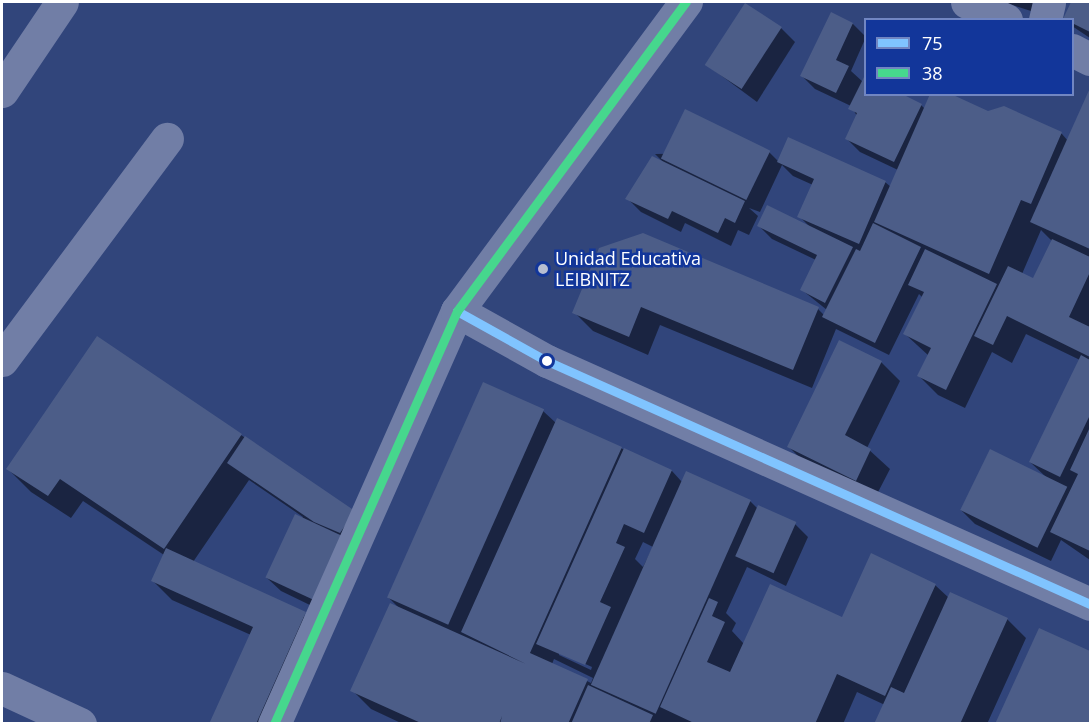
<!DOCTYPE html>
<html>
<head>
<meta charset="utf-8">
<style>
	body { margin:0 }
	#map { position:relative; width:1092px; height:725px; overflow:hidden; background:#31457b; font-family:"Open Sans",sans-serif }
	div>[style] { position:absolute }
	.shadow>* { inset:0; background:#0007 }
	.building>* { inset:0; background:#4c5d88; transform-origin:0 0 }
	.minor>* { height:33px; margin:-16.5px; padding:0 16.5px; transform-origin:16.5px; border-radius:16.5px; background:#717ea6 }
	.bus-1>* { height:9px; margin:-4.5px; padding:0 4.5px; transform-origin:4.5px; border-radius:4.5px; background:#80c4ff }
	.bus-2>* { height:9px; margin:-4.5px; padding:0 4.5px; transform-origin:4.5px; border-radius:4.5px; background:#46d78d }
	.dots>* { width:16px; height:16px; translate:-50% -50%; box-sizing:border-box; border:3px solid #12369a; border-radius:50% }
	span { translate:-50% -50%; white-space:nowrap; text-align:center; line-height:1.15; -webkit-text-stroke:5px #12369a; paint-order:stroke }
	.poi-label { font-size:18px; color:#fff }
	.left { translate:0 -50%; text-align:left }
	.frame { position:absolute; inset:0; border:3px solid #fff; pointer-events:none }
	.legend { position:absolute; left:864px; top:18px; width:210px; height:78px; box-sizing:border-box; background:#12369a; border:2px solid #7186c2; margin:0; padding:8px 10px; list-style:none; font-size:18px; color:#fff }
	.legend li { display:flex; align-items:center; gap:12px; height:30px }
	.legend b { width:30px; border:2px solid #7186c2 }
</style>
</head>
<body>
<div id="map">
	<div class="shadow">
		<i style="clip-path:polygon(1003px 2px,1034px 2px,1031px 11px)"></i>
		<i style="clip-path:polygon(1073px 2px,1090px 2px,1090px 38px,1072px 26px,1072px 20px,1065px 18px)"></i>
		<i style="clip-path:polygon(evenodd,832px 14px,853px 24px,866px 37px,851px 71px,863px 82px,866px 94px,921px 105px,925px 109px,988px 113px,1004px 108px,1062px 134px,1068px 141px,1090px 92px,1090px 560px,1061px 540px,1051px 561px,975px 524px,961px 510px,1046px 477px,1030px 462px,1080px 360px,1026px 334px,1012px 363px,992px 352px,965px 408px,938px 395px,919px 376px,929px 356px,905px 334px,923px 298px,919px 294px,889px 355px,836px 329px,812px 388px,660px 325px,648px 355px,593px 331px,574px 312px,600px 250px,818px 309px,824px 315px,827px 310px,802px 290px,816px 260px,772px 239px,759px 226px,809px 226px,799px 216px,813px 185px,793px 176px,782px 165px,760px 212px,749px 208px,758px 216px,749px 235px,738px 230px,731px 246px,685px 223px,681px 232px,641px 212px,627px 198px,663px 162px,655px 154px,769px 152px,779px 162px,885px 182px,891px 187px,898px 170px,860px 152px,846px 138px,857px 116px,851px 106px,815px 89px,802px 76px,832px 14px,1041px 230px,1052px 241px,1033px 280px,1022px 274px,1041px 230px)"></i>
		<i style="clip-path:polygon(781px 28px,795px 42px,757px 102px,707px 65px)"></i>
		<i style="clip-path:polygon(881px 362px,900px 381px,867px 448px,890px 469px,875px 498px,807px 465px,788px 446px)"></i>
		<i style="clip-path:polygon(evenodd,484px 384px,543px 411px,556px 423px,558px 420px,672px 471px,682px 482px,750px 501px,758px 509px,795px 524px,808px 537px,786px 586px,747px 567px,726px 613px,736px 623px,732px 631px,744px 644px,843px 619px,935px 585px,949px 598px,1007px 619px,1026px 638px,987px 724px,876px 724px,885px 705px,857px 692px,843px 724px,403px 724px,371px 709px,352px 690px,399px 608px,388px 597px,484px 384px,643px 542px,653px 547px,643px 567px,635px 559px,643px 542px,484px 384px,559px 652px,592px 667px,591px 670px,559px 655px,559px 652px,484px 384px,554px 659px,593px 678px,591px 683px,552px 664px,554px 659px)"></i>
		<i style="clip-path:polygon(241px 435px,354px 512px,314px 607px,281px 591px,267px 578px,303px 517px,249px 480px,193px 562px,305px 613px,283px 724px,211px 724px,251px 635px,172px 600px,153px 581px,164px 555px,83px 501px,71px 518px,31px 492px,8px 469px)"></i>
		<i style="clip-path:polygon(1040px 630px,1090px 653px,1090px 724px,997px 724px)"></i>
	</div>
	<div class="building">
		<i style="clip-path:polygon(1071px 2px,1090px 2px,1090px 32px,1072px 23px,1072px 20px,1063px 19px)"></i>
		<i style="left:745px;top:3px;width:44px;height:74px;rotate:33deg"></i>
		<i style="clip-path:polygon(831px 12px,853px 23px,836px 60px,849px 66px,836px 93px,800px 76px)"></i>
		<i style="clip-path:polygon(866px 73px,866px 94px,902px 94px,922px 104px,894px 162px,845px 139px,857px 113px,848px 109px)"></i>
		<i style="clip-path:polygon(1090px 88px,1090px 249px,1030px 222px)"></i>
		<i style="clip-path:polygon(930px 94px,951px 94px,988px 111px,1004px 106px,1062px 132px,1031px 204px,1021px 200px,989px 274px,874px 222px)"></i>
		<i style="left:685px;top:109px;width:95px;height:55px;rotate:26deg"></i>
		<i style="clip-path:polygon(788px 137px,886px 181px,859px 244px,797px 217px,814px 179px,777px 162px)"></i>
		<i style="clip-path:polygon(652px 156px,745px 201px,735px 223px,725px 218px,718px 233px,672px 211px,668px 219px,625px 199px)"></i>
		<i style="clip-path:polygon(767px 205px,853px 247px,825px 303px,800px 290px,817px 255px,757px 226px)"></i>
		<i style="clip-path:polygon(873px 223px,921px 247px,875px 343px,822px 317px,856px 249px,860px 251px)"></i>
		<i style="clip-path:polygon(643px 233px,819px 307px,793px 370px,641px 307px,629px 337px,572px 313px,599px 248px)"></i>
		<i style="clip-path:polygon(1052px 239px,1090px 257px,1090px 272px,1069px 317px,1090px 327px,1090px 357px,1007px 316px,993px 345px,974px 336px,1008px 266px,1033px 278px)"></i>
		<i style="clip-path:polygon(925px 249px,997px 284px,946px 390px,917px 376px,931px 348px,903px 334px,924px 292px,908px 285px)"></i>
		<i style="clip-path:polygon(97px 336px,242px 434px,164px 549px,60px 479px,48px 496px,6px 469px)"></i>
		<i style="clip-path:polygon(839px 340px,882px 361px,845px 435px,871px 449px,856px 481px,787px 447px)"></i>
		<i style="clip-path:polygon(1081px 355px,1090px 360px,1090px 415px,1060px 477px,1029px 462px)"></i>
		<i style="left:483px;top:382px;width:67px;height:236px;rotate:24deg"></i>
		<i style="clip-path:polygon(557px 418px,622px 447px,530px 653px,588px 679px,568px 724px,500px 724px,502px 716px,499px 724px,423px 724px,350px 691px,390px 603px,526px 664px,461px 632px)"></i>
		<i style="clip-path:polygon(1090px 427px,1090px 551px,1050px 532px,1078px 474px,1070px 470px)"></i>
		<i style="clip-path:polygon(245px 436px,355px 511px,340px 533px,314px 522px,227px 463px)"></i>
		<i style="clip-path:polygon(624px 448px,672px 470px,644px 533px,624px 524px,616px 543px,625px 547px,600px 602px,611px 607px,585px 665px,536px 644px)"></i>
		<i style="left:990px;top:449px;width:86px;height:68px;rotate:26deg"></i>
		<i style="left:686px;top:471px;width:71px;height:234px;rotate:24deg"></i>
		<i style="left:758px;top:505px;width:42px;height:56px;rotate:24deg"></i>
		<i style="left:295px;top:514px;width:57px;height:70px;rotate:25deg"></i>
		<i style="clip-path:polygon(166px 548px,306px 612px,256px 724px,209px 724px,253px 627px,151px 581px)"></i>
		<i style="clip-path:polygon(871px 553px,936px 584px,885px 696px,837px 674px,815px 724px,696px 724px,660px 707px,709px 598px,718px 602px,712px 616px,725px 622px,707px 662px,730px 672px,770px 584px,842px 617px)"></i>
		<i style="clip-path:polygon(950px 592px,1008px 618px,960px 724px,874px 724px,891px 687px,904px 693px)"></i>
		<i style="clip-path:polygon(1039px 628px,1090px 651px,1090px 724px,995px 724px)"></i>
		<i style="clip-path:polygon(588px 685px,653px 715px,649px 724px,571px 724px)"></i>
	</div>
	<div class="minor">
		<i style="left:967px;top:2px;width:43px;rotate:24.8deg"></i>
		<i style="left:1045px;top:20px;width:18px;rotate:-77deg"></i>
		<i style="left:1072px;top:50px;width:20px;rotate:27deg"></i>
		<i style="left:2px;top:91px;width:107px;rotate:-56deg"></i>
		<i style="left:457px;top:311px;width:103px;rotate:29.1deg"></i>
		<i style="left:547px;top:361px;width:595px;rotate:24.11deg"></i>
		<i style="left:2px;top:360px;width:276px;rotate:-53.3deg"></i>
		<i style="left:2px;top:688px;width:86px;rotate:24.8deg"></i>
		<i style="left:274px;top:724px;width:452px;rotate:-66.1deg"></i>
		<i style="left:457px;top:311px;width:385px;rotate:-53.5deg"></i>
	</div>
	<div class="bus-1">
		<i style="left:457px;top:311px;width:103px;rotate:29.1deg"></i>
		<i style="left:547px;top:361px;width:595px;rotate:24.11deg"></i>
	</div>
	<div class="bus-2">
		<i style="left:274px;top:724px;width:452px;rotate:-66.1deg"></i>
		<i style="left:457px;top:311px;width:385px;rotate:-53.5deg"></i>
	</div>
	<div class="dots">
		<i style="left:543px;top:269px;background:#b7bed1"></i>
		<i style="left:547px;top:361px;background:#fff"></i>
	</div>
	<div class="poi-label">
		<span class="left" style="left:555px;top:269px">Unidad Educativa<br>LEIBNITZ</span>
	</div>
	<div class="frame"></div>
	<ul class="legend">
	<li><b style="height:8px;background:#80c4ff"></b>75</li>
	<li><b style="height:8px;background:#46d78d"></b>38</li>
	</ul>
</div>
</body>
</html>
